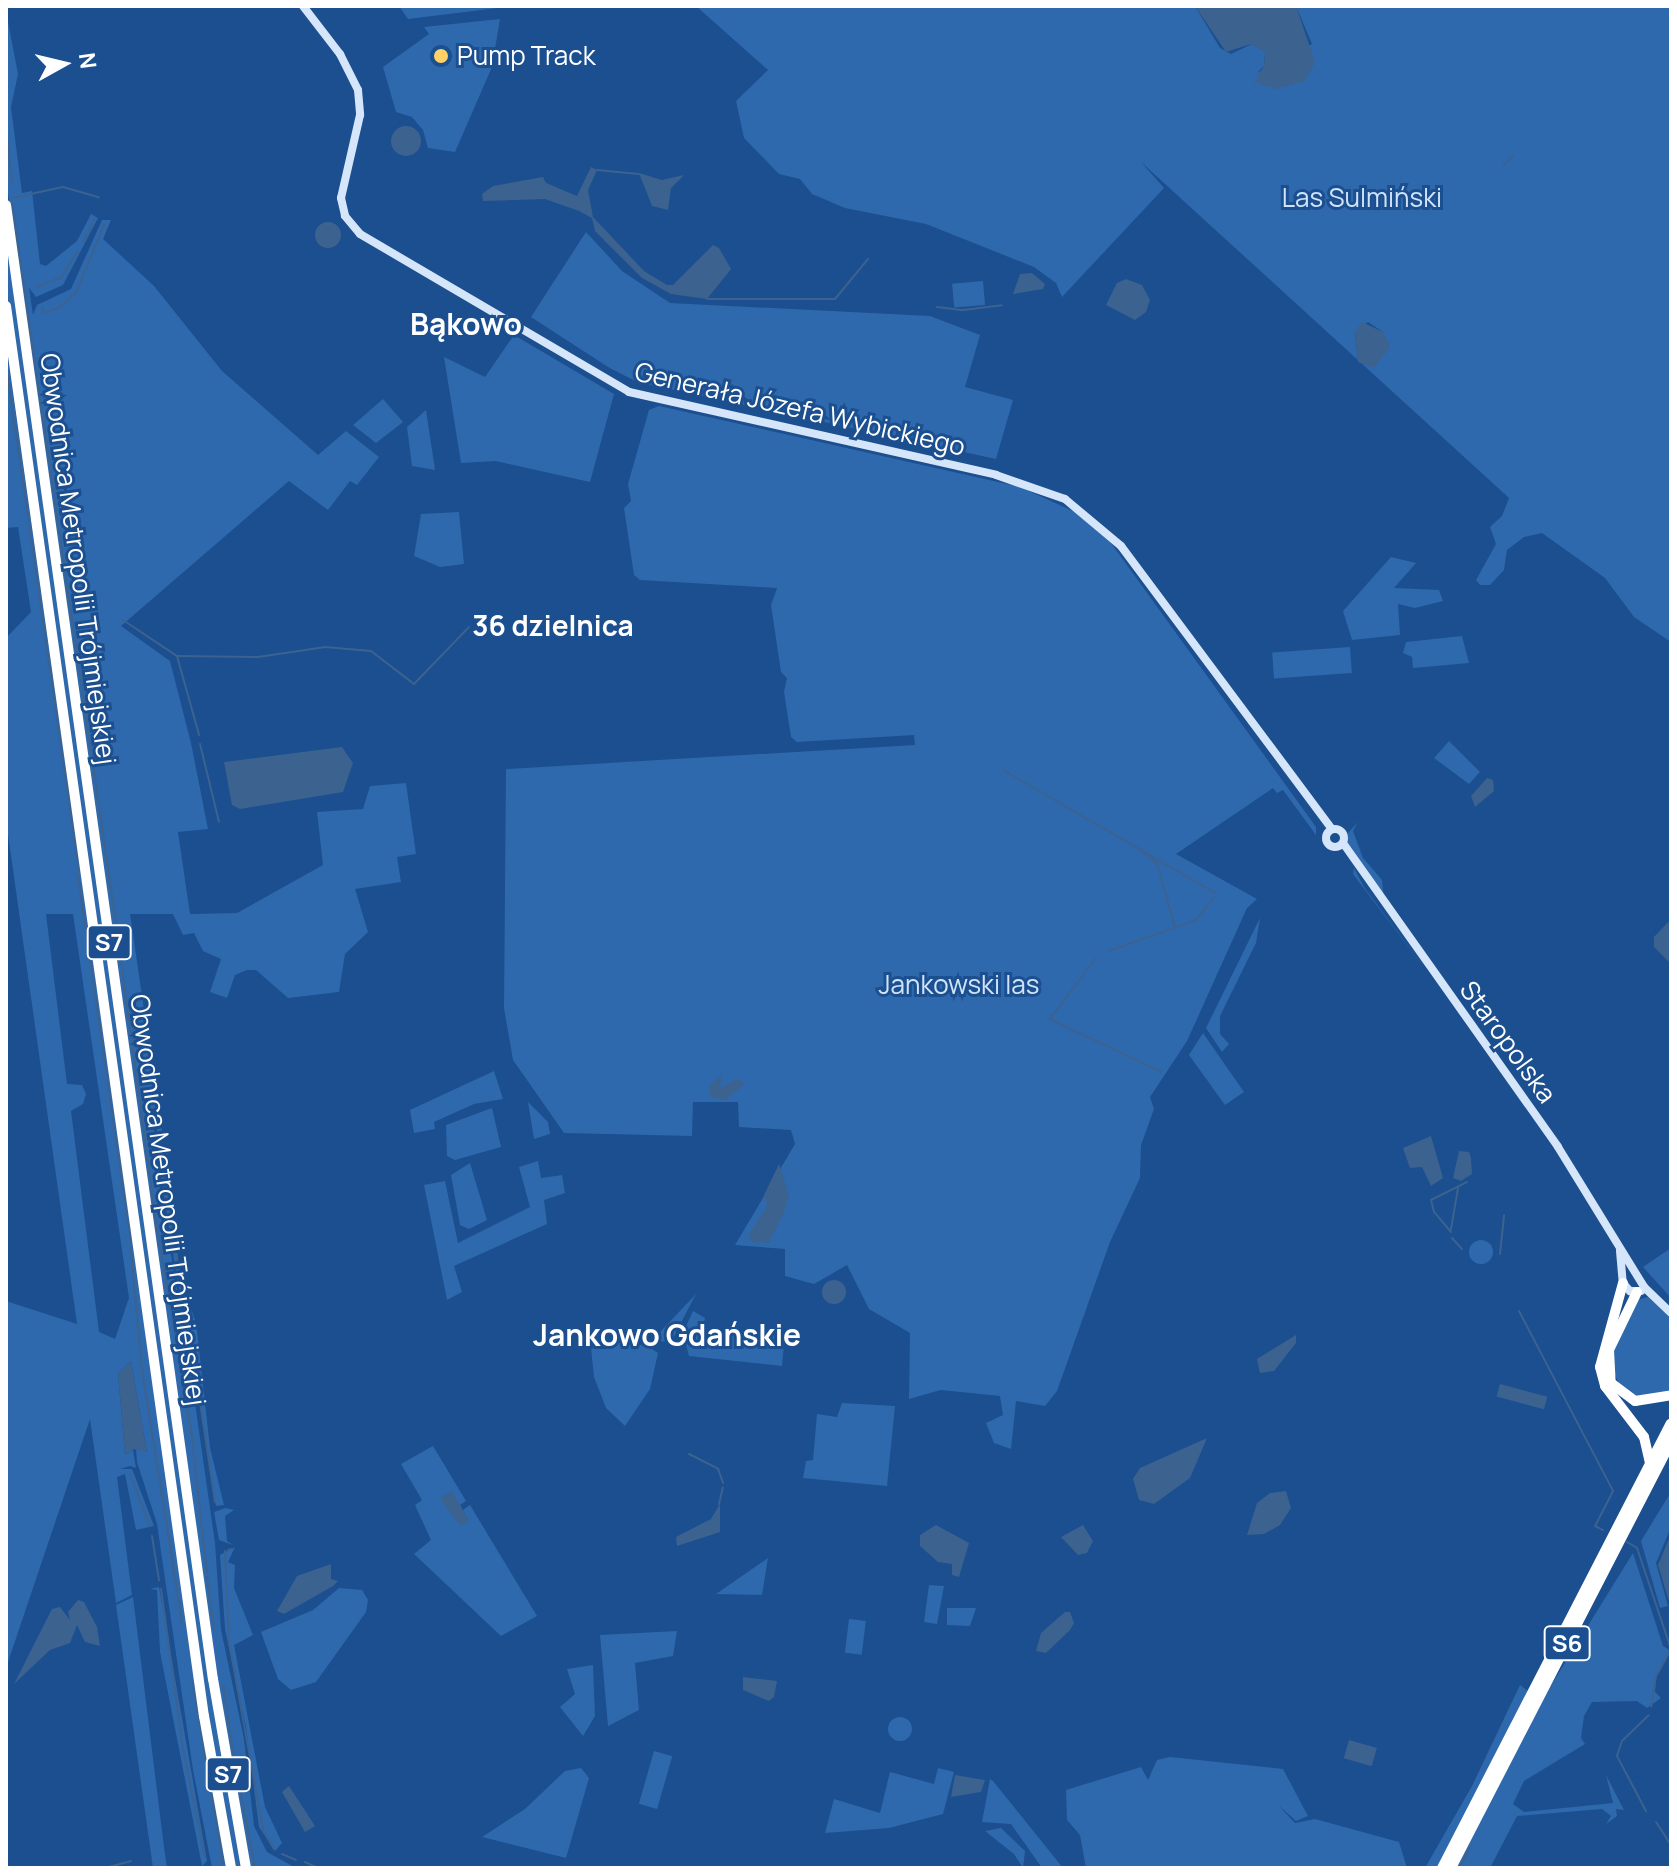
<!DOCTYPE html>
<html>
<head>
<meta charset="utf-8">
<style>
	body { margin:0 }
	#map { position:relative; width:1677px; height:1874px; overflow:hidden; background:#1b4f8f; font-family:Manrope,sans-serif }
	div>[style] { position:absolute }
	.green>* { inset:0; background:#2e69ad; transform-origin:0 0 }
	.round { border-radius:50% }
	.water>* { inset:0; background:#3c6290; transform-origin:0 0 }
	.stream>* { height:2px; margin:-1px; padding:0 1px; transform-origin:1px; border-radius:1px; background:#3c6290 }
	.secondary>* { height:8px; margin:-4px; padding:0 4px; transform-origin:4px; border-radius:4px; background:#d6e6fa }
	.secondary>.ring { margin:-4px; padding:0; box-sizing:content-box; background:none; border:8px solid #d6e6fa; border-radius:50% }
	.motorway>* { height:10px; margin:-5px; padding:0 5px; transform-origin:5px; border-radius:5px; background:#fff }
	.dots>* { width:22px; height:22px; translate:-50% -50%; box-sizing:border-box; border:4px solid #1b4f8f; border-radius:50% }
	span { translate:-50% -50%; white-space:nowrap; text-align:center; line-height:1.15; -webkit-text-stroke:6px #1b4f8f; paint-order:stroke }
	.shield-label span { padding:2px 6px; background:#1b4f8f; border:2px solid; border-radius:6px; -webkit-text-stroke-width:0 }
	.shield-label { font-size:24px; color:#fff; font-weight:700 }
	.poi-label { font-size:26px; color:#fff }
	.left { translate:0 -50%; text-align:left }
	.park-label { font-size:26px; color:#cfe3fa }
	.street-label { font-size:26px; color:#fff }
	.neighbourhood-label { font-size:28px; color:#fff; font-weight:700 }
	.quarter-label { font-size:30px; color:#fff; font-weight:700 }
	.frame { position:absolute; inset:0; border:8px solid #fff; pointer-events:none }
	.north { position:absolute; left:24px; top:24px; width:80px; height:80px; -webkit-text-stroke:6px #1b4f8f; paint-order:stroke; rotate:82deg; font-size:22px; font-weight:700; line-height:32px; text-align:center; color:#fff }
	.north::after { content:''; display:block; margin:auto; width:28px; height:36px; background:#fff; clip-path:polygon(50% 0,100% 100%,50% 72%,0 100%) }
</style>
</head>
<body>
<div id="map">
	<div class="green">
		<i style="clip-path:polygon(399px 6px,514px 6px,408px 19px)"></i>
		<i style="clip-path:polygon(evenodd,696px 6px,1195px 6px,1220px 48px,1231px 54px,1252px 44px,1265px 52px,1264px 66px,1257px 73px,1312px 44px,1296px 6px,1671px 6px,1671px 642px,1634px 617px,1605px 578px,1542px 533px,1524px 537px,1507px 550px,1504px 570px,1490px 585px,1480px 585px,1476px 580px,1496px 544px,1490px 527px,1502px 516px,1509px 498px,1141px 162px,1164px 188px,1062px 297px,1056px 283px,1034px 267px,926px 224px,845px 208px,812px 194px,800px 179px,779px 174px,744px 138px,736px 101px,768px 70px,696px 6px,1368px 322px,1383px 332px,1358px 362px,1355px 332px,1368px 322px)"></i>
		<i style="clip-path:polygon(6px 11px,18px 74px,11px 107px,22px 193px,32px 191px,40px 264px,46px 266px,77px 241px,91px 214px,98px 218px,63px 285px,36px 297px,29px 288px,33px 315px,37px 305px,71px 289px,102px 220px,111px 220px,103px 239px,154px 286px,222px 371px,318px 455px,346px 431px,379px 457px,357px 485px,350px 481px,328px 510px,289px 481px,121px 626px,170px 661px,191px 743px,208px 829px,178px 832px,190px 914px,237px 913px,323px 865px,317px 812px,363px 809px,370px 786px,406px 783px,416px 854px,397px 857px,401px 882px,355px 889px,368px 932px,345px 954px,339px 992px,288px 998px,256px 970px,247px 970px,235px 975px,227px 998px,210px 992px,221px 959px,203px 951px,194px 933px,183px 935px,173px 914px,130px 914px,162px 1132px,159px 1142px,168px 1152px,169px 1163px,159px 1162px,163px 1155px,157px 1142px,153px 1148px,188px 1354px,215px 1543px,221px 1630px,244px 1739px,254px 1826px,267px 1852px,296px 1868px,251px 1868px,223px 1717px,6px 179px)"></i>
		<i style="clip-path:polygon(500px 19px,492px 67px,455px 152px,428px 148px,423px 130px,412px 117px,396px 112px,383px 67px,429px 34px,424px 27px)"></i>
		<i style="clip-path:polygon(586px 232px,622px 271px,670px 303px,930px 316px,980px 335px,965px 387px,1013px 400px,996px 459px,637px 382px,608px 367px,531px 317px)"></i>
		<i style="clip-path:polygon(6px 234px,243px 1868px,234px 1868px,216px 1770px,6px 291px)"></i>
		<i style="left:983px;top:281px;width:24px;height:31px;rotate:85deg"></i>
		<i style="clip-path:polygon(514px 335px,614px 394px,590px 482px,496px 461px,461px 463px,444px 357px,485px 377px)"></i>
		<i style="clip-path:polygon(evenodd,6px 345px,196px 1690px,227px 1868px,212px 1868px,193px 1770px,157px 1524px,137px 1462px,136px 1449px,147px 1452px,131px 1361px,118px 1373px,125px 1455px,133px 1450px,136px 1468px,130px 1466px,120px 1469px,132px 1469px,154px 1526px,136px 1530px,125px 1474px,117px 1477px,132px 1595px,116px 1603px,90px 1419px,6px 1668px,6px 1301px,77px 1324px,6px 820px,6px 638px,31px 612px,18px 527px,6px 528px,6px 345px,46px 914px,73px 914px,129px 1298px,115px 1339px,99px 1332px,71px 1111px,83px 1104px,86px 1094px,82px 1085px,67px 1084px,46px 914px)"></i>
		<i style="clip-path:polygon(383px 399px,403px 422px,376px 443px,353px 425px)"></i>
		<i style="clip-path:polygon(659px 406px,1020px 487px,1075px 512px,1111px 543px,1316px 827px,1316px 835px,1283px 790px,1277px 793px,1273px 788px,1176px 854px,1257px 899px,1247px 908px,1187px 1041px,1150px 1097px,1154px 1109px,1141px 1145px,1140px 1178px,1110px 1242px,1057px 1391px,1045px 1406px,1016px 1401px,1011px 1449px,994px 1443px,986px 1423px,1003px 1415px,1000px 1396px,941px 1390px,909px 1399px,910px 1333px,869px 1309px,847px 1265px,814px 1284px,785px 1276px,785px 1249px,735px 1245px,795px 1144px,791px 1130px,739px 1127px,738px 1102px,693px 1102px,692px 1136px,564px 1133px,513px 1060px,504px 1008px,506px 769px,915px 745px,914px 735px,797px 742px,791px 737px,784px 692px,787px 678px,781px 672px,771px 605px,777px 588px,640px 580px,634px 575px,624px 508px,631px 501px,628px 484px,649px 410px)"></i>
		<i style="clip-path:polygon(426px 410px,435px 470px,412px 466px,407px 427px)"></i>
		<i style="clip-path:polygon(459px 512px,464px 564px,440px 567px,414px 556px,421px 514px)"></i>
		<i style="clip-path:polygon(1391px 557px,1416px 563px,1394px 588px,1439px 590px,1443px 601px,1415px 608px,1398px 604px,1400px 635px,1352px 640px,1343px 611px)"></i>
		<i style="clip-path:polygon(1462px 636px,1469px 663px,1413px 668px,1412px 657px,1403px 653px,1406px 642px)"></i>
		<i style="left:1350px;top:647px;width:26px;height:78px;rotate:86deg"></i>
		<i style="clip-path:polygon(1449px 741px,1480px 772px,1469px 784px,1434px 758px)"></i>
		<i style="clip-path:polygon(1358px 822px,1353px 831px,1363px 858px,1382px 880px,1384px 900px,1347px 845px,1348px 833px)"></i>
		<i style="clip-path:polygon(1354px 868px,1364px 887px,1429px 974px,1353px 874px)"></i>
		<i style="clip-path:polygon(1260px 918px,1256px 943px,1220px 1016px,1220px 1034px,1229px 1044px,1222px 1052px,1206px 1028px)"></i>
		<i style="clip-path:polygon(1203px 1033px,1244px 1092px,1225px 1105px,1189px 1055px)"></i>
		<i style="clip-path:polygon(494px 1071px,503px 1099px,474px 1104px,434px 1122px,435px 1129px,414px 1133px,410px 1110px)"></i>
		<i style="clip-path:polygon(528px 1102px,548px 1122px,550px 1134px,534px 1139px)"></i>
		<i style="clip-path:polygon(492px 1108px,501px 1147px,455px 1160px,447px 1156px,446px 1125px)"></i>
		<i style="clip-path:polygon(538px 1161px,541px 1178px,562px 1175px,565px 1193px,544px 1200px,547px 1224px,454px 1266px,462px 1292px,447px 1300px,424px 1185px,445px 1181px,458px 1243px,530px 1207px,519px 1167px)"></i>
		<i style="clip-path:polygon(470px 1163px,487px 1220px,469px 1229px,460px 1225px,451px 1175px)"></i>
		<i style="clip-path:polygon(170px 1166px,166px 1170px,181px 1279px,195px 1320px,189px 1321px,178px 1285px,160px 1171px)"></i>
		<i class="round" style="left:1469px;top:1240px;width:24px;height:24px"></i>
		<i style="clip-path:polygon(1671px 1248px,1671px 1298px,1643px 1267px)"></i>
		<i style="clip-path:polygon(696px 1294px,672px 1340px,660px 1342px,660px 1332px)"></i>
		<i style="clip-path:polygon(1648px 1297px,1671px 1318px,1671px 1392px,1640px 1400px,1622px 1391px,1609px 1361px,1637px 1300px)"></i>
		<i style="clip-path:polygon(693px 1311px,705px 1318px,703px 1327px,723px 1332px,785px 1332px,782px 1366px,689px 1356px,683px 1333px)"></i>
		<i style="clip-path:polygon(196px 1322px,210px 1448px,224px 1505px,216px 1506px,187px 1328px)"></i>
		<i style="clip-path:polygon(590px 1338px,647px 1346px,658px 1353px,650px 1389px,625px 1426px,606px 1408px,594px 1377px)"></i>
		<i style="clip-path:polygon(842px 1403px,895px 1406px,887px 1486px,803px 1478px,806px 1461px,813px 1460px,817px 1414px,837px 1417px)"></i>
		<i style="clip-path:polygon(433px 1446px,466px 1501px,460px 1505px,452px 1491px,469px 1521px,463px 1510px,470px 1505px,537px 1616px,501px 1636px,414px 1554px,431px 1540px,415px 1505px,422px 1500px,401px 1464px)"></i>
		<i style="clip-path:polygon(1671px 1492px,1671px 1527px,1656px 1563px,1668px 1606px,1660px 1608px,1641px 1541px)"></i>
		<i style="clip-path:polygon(225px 1508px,234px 1510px,225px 1516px,227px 1541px,233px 1545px,219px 1540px,214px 1512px)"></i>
		<i style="clip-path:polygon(235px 1547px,228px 1562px,235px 1565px,234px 1588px,253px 1635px,234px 1645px,265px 1807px,282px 1843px,275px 1851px,259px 1827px,246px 1727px,225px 1629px,220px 1555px)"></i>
		<i style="clip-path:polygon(1633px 1553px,1663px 1646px,1671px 1651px,1656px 1678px,1655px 1692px,1661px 1698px,1647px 1708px,1637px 1701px,1592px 1702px,1584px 1716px,1581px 1738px,1585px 1744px,1524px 1781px,1513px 1804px,1524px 1812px,1613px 1803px,1606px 1775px,1624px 1810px,1616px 1809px,1617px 1816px,1606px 1824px,1611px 1816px,1602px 1809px,1517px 1816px,1490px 1868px,1456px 1868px,1542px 1700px)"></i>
		<i style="clip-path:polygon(768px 1558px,762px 1595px,716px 1594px,752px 1569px)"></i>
		<i style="clip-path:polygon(929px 1585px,944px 1586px,937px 1624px,924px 1622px)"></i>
		<i style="clip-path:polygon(159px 1587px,207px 1861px,202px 1866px,160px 1652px,157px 1590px,150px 1589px)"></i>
		<i style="clip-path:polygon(339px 1588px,362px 1590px,368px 1600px,366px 1612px,316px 1682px,291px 1690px,278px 1679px,261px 1632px,313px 1610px)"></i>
		<i style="clip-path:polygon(133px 1597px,164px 1847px,167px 1868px,153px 1868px,116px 1605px)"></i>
		<i style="clip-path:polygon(947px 1608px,976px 1608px,970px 1626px,947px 1625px)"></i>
		<i style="left:849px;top:1619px;width:17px;height:34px;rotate:7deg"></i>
		<i style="clip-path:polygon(677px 1631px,673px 1656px,635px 1663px,639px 1710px,608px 1726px,600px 1635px)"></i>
		<i style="clip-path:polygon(593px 1665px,595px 1716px,583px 1736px,560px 1707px,575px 1694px,567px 1669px)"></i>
		<i style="clip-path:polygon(1520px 1685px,1528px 1691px,1466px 1812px,1437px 1868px,1425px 1868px,1472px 1786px)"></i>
		<i class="round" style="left:888px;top:1717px;width:24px;height:24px"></i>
		<i style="left:654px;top:1751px;width:19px;height:55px;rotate:16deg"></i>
		<i style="clip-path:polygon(1170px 1757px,1283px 1769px,1308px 1816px,1296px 1821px,1278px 1805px,1295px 1823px,1315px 1819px,1399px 1842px,1407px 1868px,1086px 1868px,1080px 1835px,1067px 1820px,1066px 1790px,1141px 1767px,1148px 1780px,1157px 1760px)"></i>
		<i style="clip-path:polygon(581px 1768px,589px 1778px,566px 1858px,482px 1837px,525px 1809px,565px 1771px)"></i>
		<i style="clip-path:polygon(938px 1768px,954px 1772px,943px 1814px,889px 1828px,825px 1833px,834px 1799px,880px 1813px,890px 1772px,934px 1784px)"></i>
		<i style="clip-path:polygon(990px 1779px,993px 1781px,1063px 1868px,1042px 1868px,1011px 1824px,982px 1822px)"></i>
		<i style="clip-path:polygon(1001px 1828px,1025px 1851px,1023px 1868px,1014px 1854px,985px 1831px)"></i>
	</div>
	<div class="water">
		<i style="clip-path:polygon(1195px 6px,1296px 6px,1315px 62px,1305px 81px,1276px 89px,1254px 82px,1264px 66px,1265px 52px,1251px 44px,1226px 52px)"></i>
		<i class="round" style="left:391px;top:126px;width:30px;height:30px"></i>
		<i style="clip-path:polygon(591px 167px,597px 170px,588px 190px,593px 217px,644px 271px,667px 285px,673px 285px,713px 245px,719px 248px,731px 269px,707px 299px,671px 294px,642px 278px,595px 231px,592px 218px,579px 211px,545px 199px,483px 201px,482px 194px,493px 186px,543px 177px,546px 183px,577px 196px)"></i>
		<i style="clip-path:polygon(639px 173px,662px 180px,684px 175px,671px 188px,668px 210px,652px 206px)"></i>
		<i class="round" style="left:315px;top:222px;width:26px;height:26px"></i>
		<i style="clip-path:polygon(1032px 273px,1045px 284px,1043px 289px,1013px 294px,1020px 274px)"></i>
		<i style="clip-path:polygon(1126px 279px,1142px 285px,1150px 300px,1146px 312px,1135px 320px,1106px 305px,1117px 283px)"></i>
		<i style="clip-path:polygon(1362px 322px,1383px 332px,1390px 347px,1374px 368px,1358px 362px,1355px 332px)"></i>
		<i style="clip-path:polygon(342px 747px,353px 763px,343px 792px,240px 809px,232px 805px,224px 762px)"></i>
		<i style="clip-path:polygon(1487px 778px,1493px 780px,1494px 791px,1475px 807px,1471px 796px)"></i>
		<i style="clip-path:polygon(1671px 919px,1671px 964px,1654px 947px,1654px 937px)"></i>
		<i style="clip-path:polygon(722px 1074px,720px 1088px,737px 1079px,745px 1083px,726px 1100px,710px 1097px,710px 1085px)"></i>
		<i style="clip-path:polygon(1431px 1136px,1443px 1178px,1431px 1186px,1422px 1167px,1410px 1168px,1403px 1148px)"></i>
		<i style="clip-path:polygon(1459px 1151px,1469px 1152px,1471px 1158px,1472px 1174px,1461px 1181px,1453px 1178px)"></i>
		<i style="clip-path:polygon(779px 1164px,789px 1195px,783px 1215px,769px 1243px,752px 1242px,748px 1236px,767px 1206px,764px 1195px)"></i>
		<i class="round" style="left:822px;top:1280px;width:24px;height:24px"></i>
		<i style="clip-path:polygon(1296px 1335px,1296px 1343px,1274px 1371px,1260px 1373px,1257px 1359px)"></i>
		<i style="clip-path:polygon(131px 1361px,147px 1452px,134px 1449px,125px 1455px,118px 1373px)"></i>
		<i style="left:1500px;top:1384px;width:49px;height:13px;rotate:15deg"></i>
		<i style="clip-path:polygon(1207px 1438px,1190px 1478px,1154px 1504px,1139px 1500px,1133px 1479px,1140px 1468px)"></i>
		<i style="clip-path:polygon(452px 1491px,469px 1521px,460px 1526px,440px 1498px)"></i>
		<i style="clip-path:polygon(1286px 1491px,1291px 1508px,1280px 1525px,1264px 1534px,1247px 1535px,1257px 1503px,1270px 1493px)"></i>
		<i style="clip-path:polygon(720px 1504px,720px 1532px,677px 1546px,676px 1537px,711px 1519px)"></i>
		<i style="clip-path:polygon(936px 1525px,969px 1543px,959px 1577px,952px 1575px,952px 1564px,938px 1562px,920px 1546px,920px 1535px)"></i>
		<i style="clip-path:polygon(1083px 1525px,1093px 1541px,1087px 1553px,1078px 1555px,1061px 1537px)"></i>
		<i style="clip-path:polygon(1671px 1534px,1670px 1561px,1671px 1608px,1658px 1565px)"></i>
		<i style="clip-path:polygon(331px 1564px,331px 1579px,338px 1581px,333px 1586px,284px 1614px,277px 1611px,297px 1576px)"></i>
		<i style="clip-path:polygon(78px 1600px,84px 1602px,97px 1627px,100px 1646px,85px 1642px,77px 1625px,70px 1643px,50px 1650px,14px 1684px,52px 1609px,60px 1607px,70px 1620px,68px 1612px)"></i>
		<i style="clip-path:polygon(1065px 1612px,1070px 1612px,1074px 1623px,1070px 1630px,1046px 1653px,1036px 1651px,1041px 1633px)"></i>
		<i style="clip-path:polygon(743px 1677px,777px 1681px,774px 1697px,769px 1701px,743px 1690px)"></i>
		<i style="left:1349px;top:1740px;width:29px;height:19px;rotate:16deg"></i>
		<i style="clip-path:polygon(955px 1775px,985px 1780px,981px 1792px,951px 1797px)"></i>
		<i style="clip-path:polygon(289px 1786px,315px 1826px,305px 1832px,282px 1792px)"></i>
	</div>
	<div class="stream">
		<i style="left:6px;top:127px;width:56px;rotate:83.9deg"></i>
		<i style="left:1503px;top:166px;width:14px;rotate:-45deg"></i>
		<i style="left:597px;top:170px;width:42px;rotate:5.4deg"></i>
		<i style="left:12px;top:198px;width:52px;rotate:-12.2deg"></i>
		<i style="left:63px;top:187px;width:37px;rotate:16deg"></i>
		<i style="left:12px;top:204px;width:769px;rotate:81.78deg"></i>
		<i style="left:83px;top:242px;width:25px;rotate:-63deg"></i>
		<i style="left:36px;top:287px;width:26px;rotate:-21deg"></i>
		<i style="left:60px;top:278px;width:32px;rotate:-56deg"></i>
		<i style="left:707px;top:299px;width:128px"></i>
		<i style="left:835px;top:299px;width:52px;rotate:-50.5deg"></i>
		<i style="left:42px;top:307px;width:6px;rotate:72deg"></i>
		<i style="left:44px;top:313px;width:15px;rotate:-20deg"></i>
		<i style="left:58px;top:308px;width:23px;rotate:-40deg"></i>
		<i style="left:76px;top:293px;width:74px;rotate:-67.6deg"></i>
		<i style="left:937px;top:307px;width:26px;rotate:7deg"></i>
		<i style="left:963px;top:310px;width:39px;rotate:-7deg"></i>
		<i style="left:6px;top:364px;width:512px;rotate:81.81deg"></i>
		<i style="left:123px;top:620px;width:65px;rotate:33.7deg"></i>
		<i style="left:177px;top:656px;width:82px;rotate:74.4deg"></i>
		<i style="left:177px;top:656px;width:81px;rotate:0.7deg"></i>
		<i style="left:258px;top:657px;width:68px;rotate:-8.5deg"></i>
		<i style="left:325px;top:647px;width:46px;rotate:5deg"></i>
		<i style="left:371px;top:651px;width:54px;rotate:37.5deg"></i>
		<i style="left:414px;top:684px;width:79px;rotate:-46deg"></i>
		<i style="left:200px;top:744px;width:80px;rotate:76.3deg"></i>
		<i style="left:1003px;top:770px;width:245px;rotate:30.1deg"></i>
		<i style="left:1135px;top:846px;width:28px;rotate:38deg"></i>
		<i style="left:1157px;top:863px;width:67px;rotate:74.5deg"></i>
		<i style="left:78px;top:875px;width:373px;rotate:81.8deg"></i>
		<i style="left:1109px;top:951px;width:92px;rotate:-19.6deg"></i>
		<i style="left:1196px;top:920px;width:28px;rotate:-51deg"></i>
		<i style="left:1096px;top:958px;width:76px;rotate:127deg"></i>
		<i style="left:1050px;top:1019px;width:123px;rotate:25.5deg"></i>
		<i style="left:122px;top:968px;width:242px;rotate:82.4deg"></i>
		<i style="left:161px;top:1161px;width:9px;rotate:-72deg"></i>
		<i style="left:162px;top:1171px;width:149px;rotate:80.3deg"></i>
		<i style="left:154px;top:1211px;width:100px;rotate:80.3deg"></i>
		<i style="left:1451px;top:1229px;width:42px;rotate:-80.3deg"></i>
		<i style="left:1451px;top:1232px;width:26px;rotate:-130deg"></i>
		<i style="left:1434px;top:1212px;width:12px;rotate:-104deg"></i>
		<i style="left:1431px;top:1200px;width:40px;rotate:-26.6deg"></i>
		<i style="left:1452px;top:1238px;width:15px;rotate:48deg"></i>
		<i style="left:131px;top:1248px;width:115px;rotate:85deg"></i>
		<i style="left:141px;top:1363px;width:262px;rotate:81deg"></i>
		<i style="left:1500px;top:1254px;width:39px;rotate:-84deg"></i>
		<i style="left:1519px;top:1311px;width:203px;rotate:62.4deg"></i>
		<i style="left:1613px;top:1491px;width:39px;rotate:117deg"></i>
		<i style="left:1595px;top:1526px;width:9px;rotate:27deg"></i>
		<i style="left:172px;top:1313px;width:133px;rotate:80.9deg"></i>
		<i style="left:189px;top:1328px;width:176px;rotate:81.5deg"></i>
		<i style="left:193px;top:1446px;width:127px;rotate:83.7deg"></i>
		<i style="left:689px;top:1454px;width:33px;rotate:27deg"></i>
		<i style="left:718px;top:1469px;width:15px;rotate:70deg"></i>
		<i style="left:130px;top:1474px;width:56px;rotate:69deg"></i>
		<i style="left:719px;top:1504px;width:17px;rotate:-77deg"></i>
		<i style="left:152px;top:1536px;width:45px;rotate:81deg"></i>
		<i style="left:1627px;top:1542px;width:12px;rotate:31deg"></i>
		<i style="left:1637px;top:1548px;width:107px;rotate:71.4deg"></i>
		<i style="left:1671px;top:1649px;width:31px;rotate:119deg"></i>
		<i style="left:1656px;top:1676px;width:31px;rotate:99deg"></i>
		<i style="left:228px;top:1550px;width:4px;rotate:-14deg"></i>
		<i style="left:225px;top:1551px;width:91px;rotate:87.5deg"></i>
		<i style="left:229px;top:1642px;width:191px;rotate:79.7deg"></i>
		<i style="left:263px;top:1830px;width:22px;rotate:60deg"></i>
		<i style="left:207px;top:1577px;width:52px;rotate:82.3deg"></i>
		<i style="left:161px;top:1589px;width:161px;rotate:82.1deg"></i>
		<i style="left:183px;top:1748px;width:111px;rotate:78.6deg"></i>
		<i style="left:193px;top:1684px;width:187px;rotate:80.4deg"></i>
		<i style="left:223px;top:1686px;width:92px;rotate:81.3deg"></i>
		<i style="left:238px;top:1780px;width:90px;rotate:79.1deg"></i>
		<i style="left:1646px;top:1811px;width:62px;rotate:-117.8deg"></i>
		<i style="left:1617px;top:1756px;width:16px;rotate:-72deg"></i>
		<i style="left:1622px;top:1741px;width:37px;rotate:-44deg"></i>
		<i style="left:1656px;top:1822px;width:27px;rotate:57deg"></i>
		<i style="left:282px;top:1854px;width:15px;rotate:23deg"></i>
		<i style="left:305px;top:1862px;width:14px;rotate:25deg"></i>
		<i style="left:105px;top:1868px;width:27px;rotate:-15deg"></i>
		<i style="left:1460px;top:1868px;width:23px;rotate:-65deg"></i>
	</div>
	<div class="secondary">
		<i style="left:303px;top:6px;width:61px;rotate:52.4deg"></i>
		<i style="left:340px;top:54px;width:40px;rotate:63.4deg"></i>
		<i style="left:358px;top:90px;width:25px;rotate:85deg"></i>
		<i style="left:360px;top:115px;width:85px;rotate:102.9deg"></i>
		<i style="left:341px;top:198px;width:18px;rotate:77deg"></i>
		<i style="left:345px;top:216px;width:23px;rotate:50deg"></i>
		<i style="left:360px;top:234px;width:312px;rotate:30.4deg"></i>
		<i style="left:629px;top:392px;width:376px;rotate:12.7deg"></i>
		<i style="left:996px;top:475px;width:73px;rotate:19.2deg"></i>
		<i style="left:1065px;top:499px;width:73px;rotate:40deg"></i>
		<i style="left:1121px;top:546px;width:353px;rotate:53.3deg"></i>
		<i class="ring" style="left:1326px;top:829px;width:10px;height:10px"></i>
		<i style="left:1343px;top:843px;width:372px;rotate:54.7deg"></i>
		<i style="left:1558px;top:1147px;width:164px;rotate:58.4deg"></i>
		<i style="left:1620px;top:1251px;width:32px;rotate:85deg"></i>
		<i style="left:1623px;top:1283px;width:11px;rotate:49deg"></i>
		<i style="left:1630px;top:1291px;width:11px"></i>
		<i style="left:1644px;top:1287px;width:37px;rotate:44deg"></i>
	</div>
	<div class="motorway">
		<i style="left:6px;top:205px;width:1488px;rotate:82.01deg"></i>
		<i style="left:213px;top:1679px;width:192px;rotate:80.1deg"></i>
		<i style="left:6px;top:306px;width:1424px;rotate:82.01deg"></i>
		<i style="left:204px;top:1716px;width:154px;rotate:79.9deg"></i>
		<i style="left:1623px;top:1283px;width:87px;rotate:105.3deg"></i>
		<i style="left:1600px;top:1367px;width:20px;rotate:75deg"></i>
		<i style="left:1605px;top:1386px;width:64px;rotate:52.6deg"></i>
		<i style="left:1644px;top:1437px;width:28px;rotate:77deg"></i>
		<i style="left:1637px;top:1292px;width:64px;rotate:115.8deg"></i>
		<i style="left:1609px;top:1350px;width:33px;rotate:87deg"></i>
		<i style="left:1611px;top:1383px;width:30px;rotate:37deg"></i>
		<i style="left:1635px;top:1401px;width:36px;rotate:-9deg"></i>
		<i style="left:1442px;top:1868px;width:500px;rotate:-62.77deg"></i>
		<i style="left:1451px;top:1868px;width:480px;rotate:-62.7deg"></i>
	</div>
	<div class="dots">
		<i style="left:441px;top:56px;background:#ffd166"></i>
	</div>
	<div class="shield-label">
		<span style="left:109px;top:942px">S7</span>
		<span style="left:1567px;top:1643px">S6</span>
		<span style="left:228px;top:1774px">S7</span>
	</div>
	<div class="poi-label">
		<span class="left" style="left:457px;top:56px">Pump Track</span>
	</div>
	<div class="park-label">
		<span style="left:1362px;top:198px">Las Sulmiński</span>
		<span style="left:959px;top:985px">Jankowski las</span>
	</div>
	<div class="street-label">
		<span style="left:800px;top:409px;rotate:13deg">Generała Józefa Wybickiego</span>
		<span style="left:78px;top:559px;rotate:82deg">Obwodnica Metropolii Trójmiejskiej</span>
		<span style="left:1508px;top:1042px;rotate:54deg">Staropolska</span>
		<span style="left:168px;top:1200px;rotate:82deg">Obwodnica Metropolii Trójmiejskiej</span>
	</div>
	<div class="neighbourhood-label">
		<span style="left:553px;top:625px">36 dzielnica</span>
	</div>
	<div class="quarter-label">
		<span style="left:466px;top:324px">Bąkowo</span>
		<span style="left:667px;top:1335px">Jankowo Gdańskie</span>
	</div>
	<div class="frame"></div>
	<div class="north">N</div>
</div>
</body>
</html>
